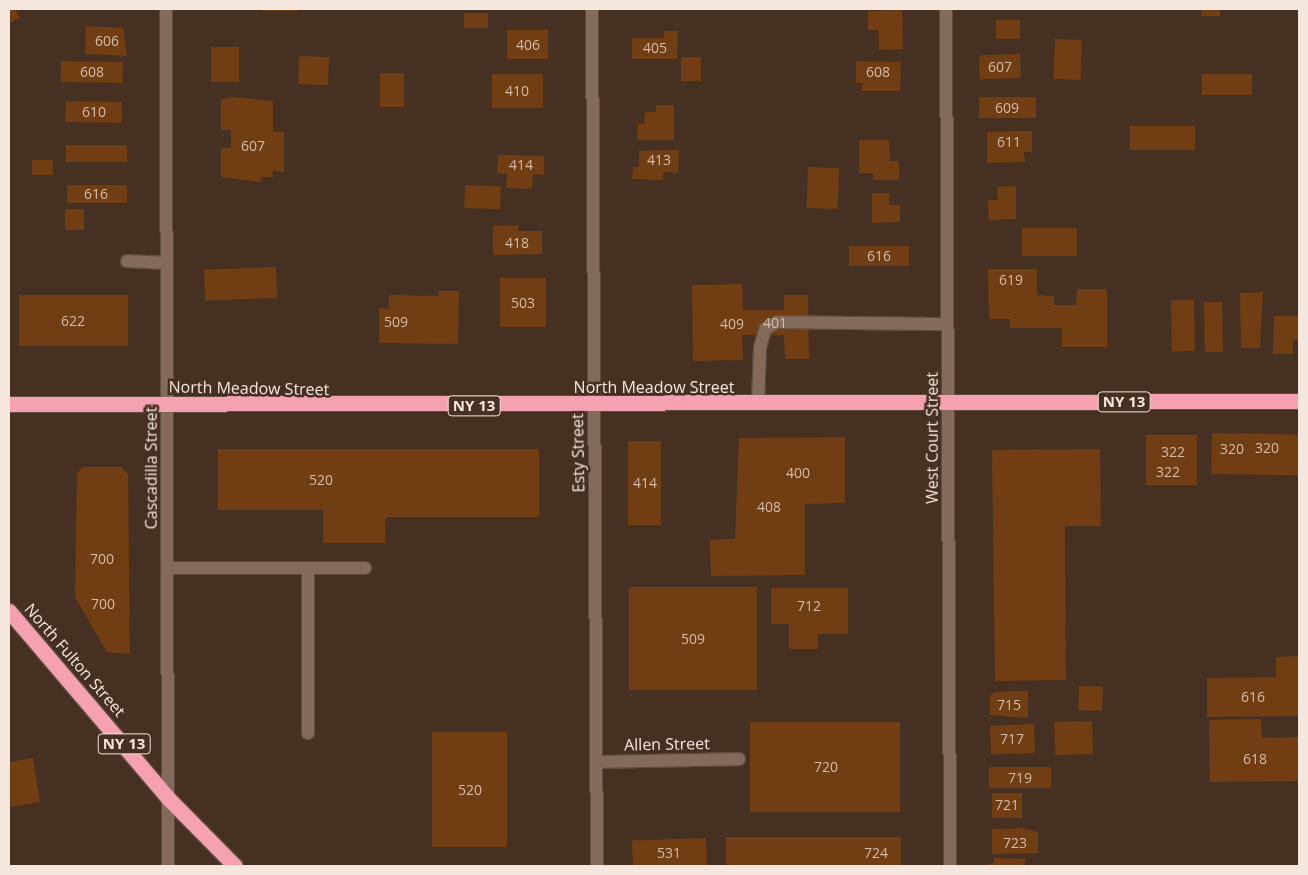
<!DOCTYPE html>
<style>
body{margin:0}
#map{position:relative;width:1308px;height:875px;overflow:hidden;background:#453021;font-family:"Open Sans",sans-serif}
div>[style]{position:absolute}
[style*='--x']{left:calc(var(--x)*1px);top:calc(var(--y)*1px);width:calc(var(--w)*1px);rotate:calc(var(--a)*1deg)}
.building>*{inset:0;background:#713d13;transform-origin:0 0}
.roads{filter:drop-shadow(1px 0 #604d40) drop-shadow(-1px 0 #604d40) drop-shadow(0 1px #604d40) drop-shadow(0 -1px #604d40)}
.minor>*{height:12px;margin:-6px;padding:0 6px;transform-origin:6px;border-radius:6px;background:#836a5a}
.highway>*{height:15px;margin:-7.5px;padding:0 7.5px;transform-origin:7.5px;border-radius:7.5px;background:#f6a1b2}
span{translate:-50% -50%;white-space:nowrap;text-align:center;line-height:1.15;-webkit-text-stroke:5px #453021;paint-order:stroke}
.number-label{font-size:14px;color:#d4bcab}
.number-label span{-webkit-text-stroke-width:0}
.shield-label span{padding:1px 4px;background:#453021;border:1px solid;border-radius:4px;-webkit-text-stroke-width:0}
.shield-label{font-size:15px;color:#f5e7de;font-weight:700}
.street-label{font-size:16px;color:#f5e7de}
.frame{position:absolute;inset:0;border:10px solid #f5e7de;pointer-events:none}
</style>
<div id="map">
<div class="building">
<div style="clip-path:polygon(15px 9px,20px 18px,9px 23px,9px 10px)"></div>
<div style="left:261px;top:9px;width:38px;height:2px"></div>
<div style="left:1201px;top:9px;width:19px;height:7px"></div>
<div style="clip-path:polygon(902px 10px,903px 49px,879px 50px,878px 30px,868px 30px,868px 11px)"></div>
<div style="left:464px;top:13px;width:24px;height:15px"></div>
<div style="left:1020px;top:20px;width:19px;height:24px;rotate:90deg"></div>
<div style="clip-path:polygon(86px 26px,123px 28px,127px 56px,85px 54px)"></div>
<div style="left:548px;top:30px;width:29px;height:41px;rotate:90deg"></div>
<div style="clip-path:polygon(664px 31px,678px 31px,677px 59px,632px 59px,632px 38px,664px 38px)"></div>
<div style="left:1055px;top:39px;width:27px;height:40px;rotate:2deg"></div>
<div style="left:211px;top:47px;width:28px;height:35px"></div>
<div style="left:1020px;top:54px;width:24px;height:41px;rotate:88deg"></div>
<div style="left:299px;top:56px;width:30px;height:28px;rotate:2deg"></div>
<div style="left:681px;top:57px;width:20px;height:24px"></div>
<div style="left:61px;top:61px;width:62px;height:21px;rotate:1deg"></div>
<div style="clip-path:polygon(856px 61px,901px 62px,900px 91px,862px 91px,862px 83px,856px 83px)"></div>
<div style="left:380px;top:73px;width:24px;height:34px"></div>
<div style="left:492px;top:74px;width:51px;height:34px"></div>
<div style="left:1202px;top:74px;width:50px;height:21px"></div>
<div style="clip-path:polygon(232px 97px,273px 101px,273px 132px,284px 132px,284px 172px,272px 171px,273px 177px,261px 177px,261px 182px,221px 177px,221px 148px,231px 148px,231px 130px,221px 130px,221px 100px)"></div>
<div style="left:1036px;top:97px;width:21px;height:57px;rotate:90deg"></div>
<div style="left:66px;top:101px;width:56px;height:21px;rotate:1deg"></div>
<div style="clip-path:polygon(656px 105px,674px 105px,674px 140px,637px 140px,638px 124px,644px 124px,645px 112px,656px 112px)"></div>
<div style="left:1130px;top:126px;width:65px;height:24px"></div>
<div style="clip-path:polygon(1032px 131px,1032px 152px,1024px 152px,1025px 162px,987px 163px,987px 132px)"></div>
<div style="clip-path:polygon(859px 140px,889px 140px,890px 161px,899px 161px,899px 180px,873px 180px,873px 173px,859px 173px)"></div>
<div style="left:66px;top:145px;width:61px;height:17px"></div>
<div style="clip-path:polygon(664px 150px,679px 150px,678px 173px,663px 172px,663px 180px,632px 179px,633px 167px,639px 167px,639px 151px)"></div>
<div style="clip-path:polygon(498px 155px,544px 156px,544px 175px,533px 174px,532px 189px,506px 188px,507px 174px,497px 173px)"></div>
<div style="left:32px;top:160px;width:21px;height:15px"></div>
<div style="left:808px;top:167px;width:31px;height:41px;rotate:2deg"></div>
<div style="left:67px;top:185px;width:60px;height:18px"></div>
<div style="left:465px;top:185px;width:36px;height:23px;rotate:2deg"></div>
<div style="clip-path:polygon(1016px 186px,1016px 219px,989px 220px,988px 200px,998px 200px,997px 187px)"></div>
<div style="clip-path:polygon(872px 193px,889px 193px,889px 205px,900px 205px,900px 222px,872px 223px)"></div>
<div style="left:65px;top:209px;width:19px;height:21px"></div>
<div style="clip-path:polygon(519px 225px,518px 231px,542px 231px,542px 254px,493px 255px,493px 226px)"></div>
<div style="left:1022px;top:228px;width:55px;height:28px"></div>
<div style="left:909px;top:246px;width:20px;height:60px;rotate:90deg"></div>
<div style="left:276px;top:267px;width:31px;height:72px;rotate:88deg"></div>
<div style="clip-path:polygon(988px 269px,1037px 269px,1037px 295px,1054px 296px,1054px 305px,1076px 305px,1077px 289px,1107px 289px,1107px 347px,1062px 347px,1062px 328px,1010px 328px,1010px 319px,989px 319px)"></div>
<div style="left:500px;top:278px;width:46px;height:49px"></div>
<div style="clip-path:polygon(742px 284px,743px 310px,784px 310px,784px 295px,808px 295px,809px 359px,785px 359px,784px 335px,742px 335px,743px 360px,693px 361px,692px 285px)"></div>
<div style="clip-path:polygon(439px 291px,459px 291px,458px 344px,379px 343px,379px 308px,389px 309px,389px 295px,439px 296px)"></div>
<div style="clip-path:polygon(1263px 292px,1260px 348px,1241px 348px,1240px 293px)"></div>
<div style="left:19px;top:295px;width:109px;height:51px"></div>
<div style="left:1194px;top:300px;width:51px;height:23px;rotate:89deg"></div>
<div style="left:1222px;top:302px;width:50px;height:18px;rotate:89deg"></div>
<div style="clip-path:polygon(1274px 316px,1299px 316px,1299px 340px,1293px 340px,1293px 354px,1273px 354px)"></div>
<div style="left:1212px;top:433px;width:87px;height:41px;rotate:1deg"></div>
<div style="left:1146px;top:435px;width:51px;height:50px"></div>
<div style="clip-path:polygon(845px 437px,845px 503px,805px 504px,805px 575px,711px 576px,710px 540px,735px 539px,739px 438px)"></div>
<div style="left:628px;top:441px;width:33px;height:84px"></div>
<div style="clip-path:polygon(218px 449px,539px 449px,539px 517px,386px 517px,385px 543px,323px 543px,323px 510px,218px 510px)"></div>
<div style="clip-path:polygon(1100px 449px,1101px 526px,1065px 526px,1066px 680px,995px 681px,992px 450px)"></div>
<div style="clip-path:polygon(83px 467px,121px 467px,128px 474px,130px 654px,107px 652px,75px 597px,77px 473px)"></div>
<div style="left:629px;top:587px;width:128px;height:103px"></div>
<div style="clip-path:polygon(771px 588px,848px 588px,848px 634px,818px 634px,818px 649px,789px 649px,789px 624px,771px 624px)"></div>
<div style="clip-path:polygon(1299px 656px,1299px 716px,1207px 717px,1207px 678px,1276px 677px,1276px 657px)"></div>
<div style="left:1079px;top:686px;width:24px;height:24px;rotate:2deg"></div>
<div style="clip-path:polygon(1028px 691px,1028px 718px,990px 715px,990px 695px,996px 692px)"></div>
<div style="clip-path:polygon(1261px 719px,1262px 738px,1299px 737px,1299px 781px,1210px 782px,1209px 720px)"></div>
<div style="left:1092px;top:721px;width:33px;height:38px;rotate:88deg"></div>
<div style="left:750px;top:722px;width:150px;height:90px"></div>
<div style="left:1034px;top:724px;width:29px;height:44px;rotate:88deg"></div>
<div style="left:507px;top:732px;width:115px;height:75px;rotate:90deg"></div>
<div style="clip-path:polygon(33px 758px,40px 802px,9px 807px,9px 762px)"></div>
<div style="left:1051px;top:767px;width:21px;height:62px;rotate:90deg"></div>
<div style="left:992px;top:793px;width:30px;height:25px"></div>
<div style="clip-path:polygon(1022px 828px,1038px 832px,1038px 853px,992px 854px,992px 829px)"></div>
<div style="left:726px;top:837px;width:175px;height:29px"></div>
<div style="left:706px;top:838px;width:28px;height:74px;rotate:88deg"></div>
<div style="clip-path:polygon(994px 858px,1025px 859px,1025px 866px,981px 866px,994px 863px)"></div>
</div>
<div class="roads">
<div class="minor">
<div style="--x:166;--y:9;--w:857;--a:89.87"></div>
<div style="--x:592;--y:9;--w:857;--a:89.67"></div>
<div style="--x:946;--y:9;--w:857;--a:89.73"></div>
<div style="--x:127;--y:261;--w:40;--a:2.9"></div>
<div style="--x:758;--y:404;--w:56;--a:-88"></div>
<div style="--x:760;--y:348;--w:20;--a:-75"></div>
<div style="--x:765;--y:329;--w:14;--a:-30"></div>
<div style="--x:777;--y:322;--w:170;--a:0.7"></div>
<div style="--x:168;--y:568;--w:197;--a:0"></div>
<div style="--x:308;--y:568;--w:165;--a:90"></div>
<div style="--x:596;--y:762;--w:143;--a:-1.2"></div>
</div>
<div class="highway">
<div style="--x:9;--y:404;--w:1290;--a:-0.13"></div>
<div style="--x:9;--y:611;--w:245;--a:49.6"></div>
<div style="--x:168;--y:798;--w:95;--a:45.4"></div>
</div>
</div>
<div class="number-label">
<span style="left:107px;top:41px">606</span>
<span style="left:528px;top:45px">406</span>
<span style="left:655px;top:48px">405</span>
<span style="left:1000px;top:67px">607</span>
<span style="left:92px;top:72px">608</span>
<span style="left:878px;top:72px">608</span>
<span style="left:517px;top:91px">410</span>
<span style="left:1007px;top:108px">609</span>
<span style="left:94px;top:112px">610</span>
<span style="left:1009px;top:142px">611</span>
<span style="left:253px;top:146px">607</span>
<span style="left:659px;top:160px">413</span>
<span style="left:521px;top:165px">414</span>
<span style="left:96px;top:194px">616</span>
<span style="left:517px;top:243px">418</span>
<span style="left:879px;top:256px">616</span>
<span style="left:1011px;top:280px">619</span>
<span style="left:523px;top:303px">503</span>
<span style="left:73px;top:321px">622</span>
<span style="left:396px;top:322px">509</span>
<span style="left:775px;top:323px">401</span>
<span style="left:732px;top:324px">409</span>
<span style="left:1267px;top:448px">320</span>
<span style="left:1232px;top:449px">320</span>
<span style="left:1173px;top:452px">322</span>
<span style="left:1168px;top:472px">322</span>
<span style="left:798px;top:473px">400</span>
<span style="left:321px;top:480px">520</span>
<span style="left:645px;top:483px">414</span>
<span style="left:769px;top:507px">408</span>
<span style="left:102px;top:559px">700</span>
<span style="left:103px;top:604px">700</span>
<span style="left:809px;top:606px">712</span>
<span style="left:693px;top:639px">509</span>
<span style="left:1253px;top:697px">616</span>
<span style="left:1009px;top:705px">715</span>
<span style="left:1012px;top:739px">717</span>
<span style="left:1255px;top:759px">618</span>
<span style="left:826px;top:767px">720</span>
<span style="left:1020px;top:778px">719</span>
<span style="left:470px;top:790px">520</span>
<span style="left:1007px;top:805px">721</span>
<span style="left:1015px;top:843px">723</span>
<span style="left:669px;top:853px">531</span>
<span style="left:876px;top:853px">724</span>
</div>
<div class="shield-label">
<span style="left:1124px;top:402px">NY 13</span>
<span style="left:474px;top:406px">NY 13</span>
<span style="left:124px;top:744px">NY 13</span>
</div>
<div class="street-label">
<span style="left:654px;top:387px">North Meadow Street</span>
<span style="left:249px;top:388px;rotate:1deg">North Meadow Street</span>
<span style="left:932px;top:438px;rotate:-90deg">West Court Street</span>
<span style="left:578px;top:453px;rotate:-91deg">Esty Street</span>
<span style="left:151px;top:468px;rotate:-90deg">Cascadilla Street</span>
<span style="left:75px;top:660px;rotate:49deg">North Fulton Street</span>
<span style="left:667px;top:744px;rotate:-1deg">Allen Street</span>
</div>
<div class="frame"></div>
</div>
